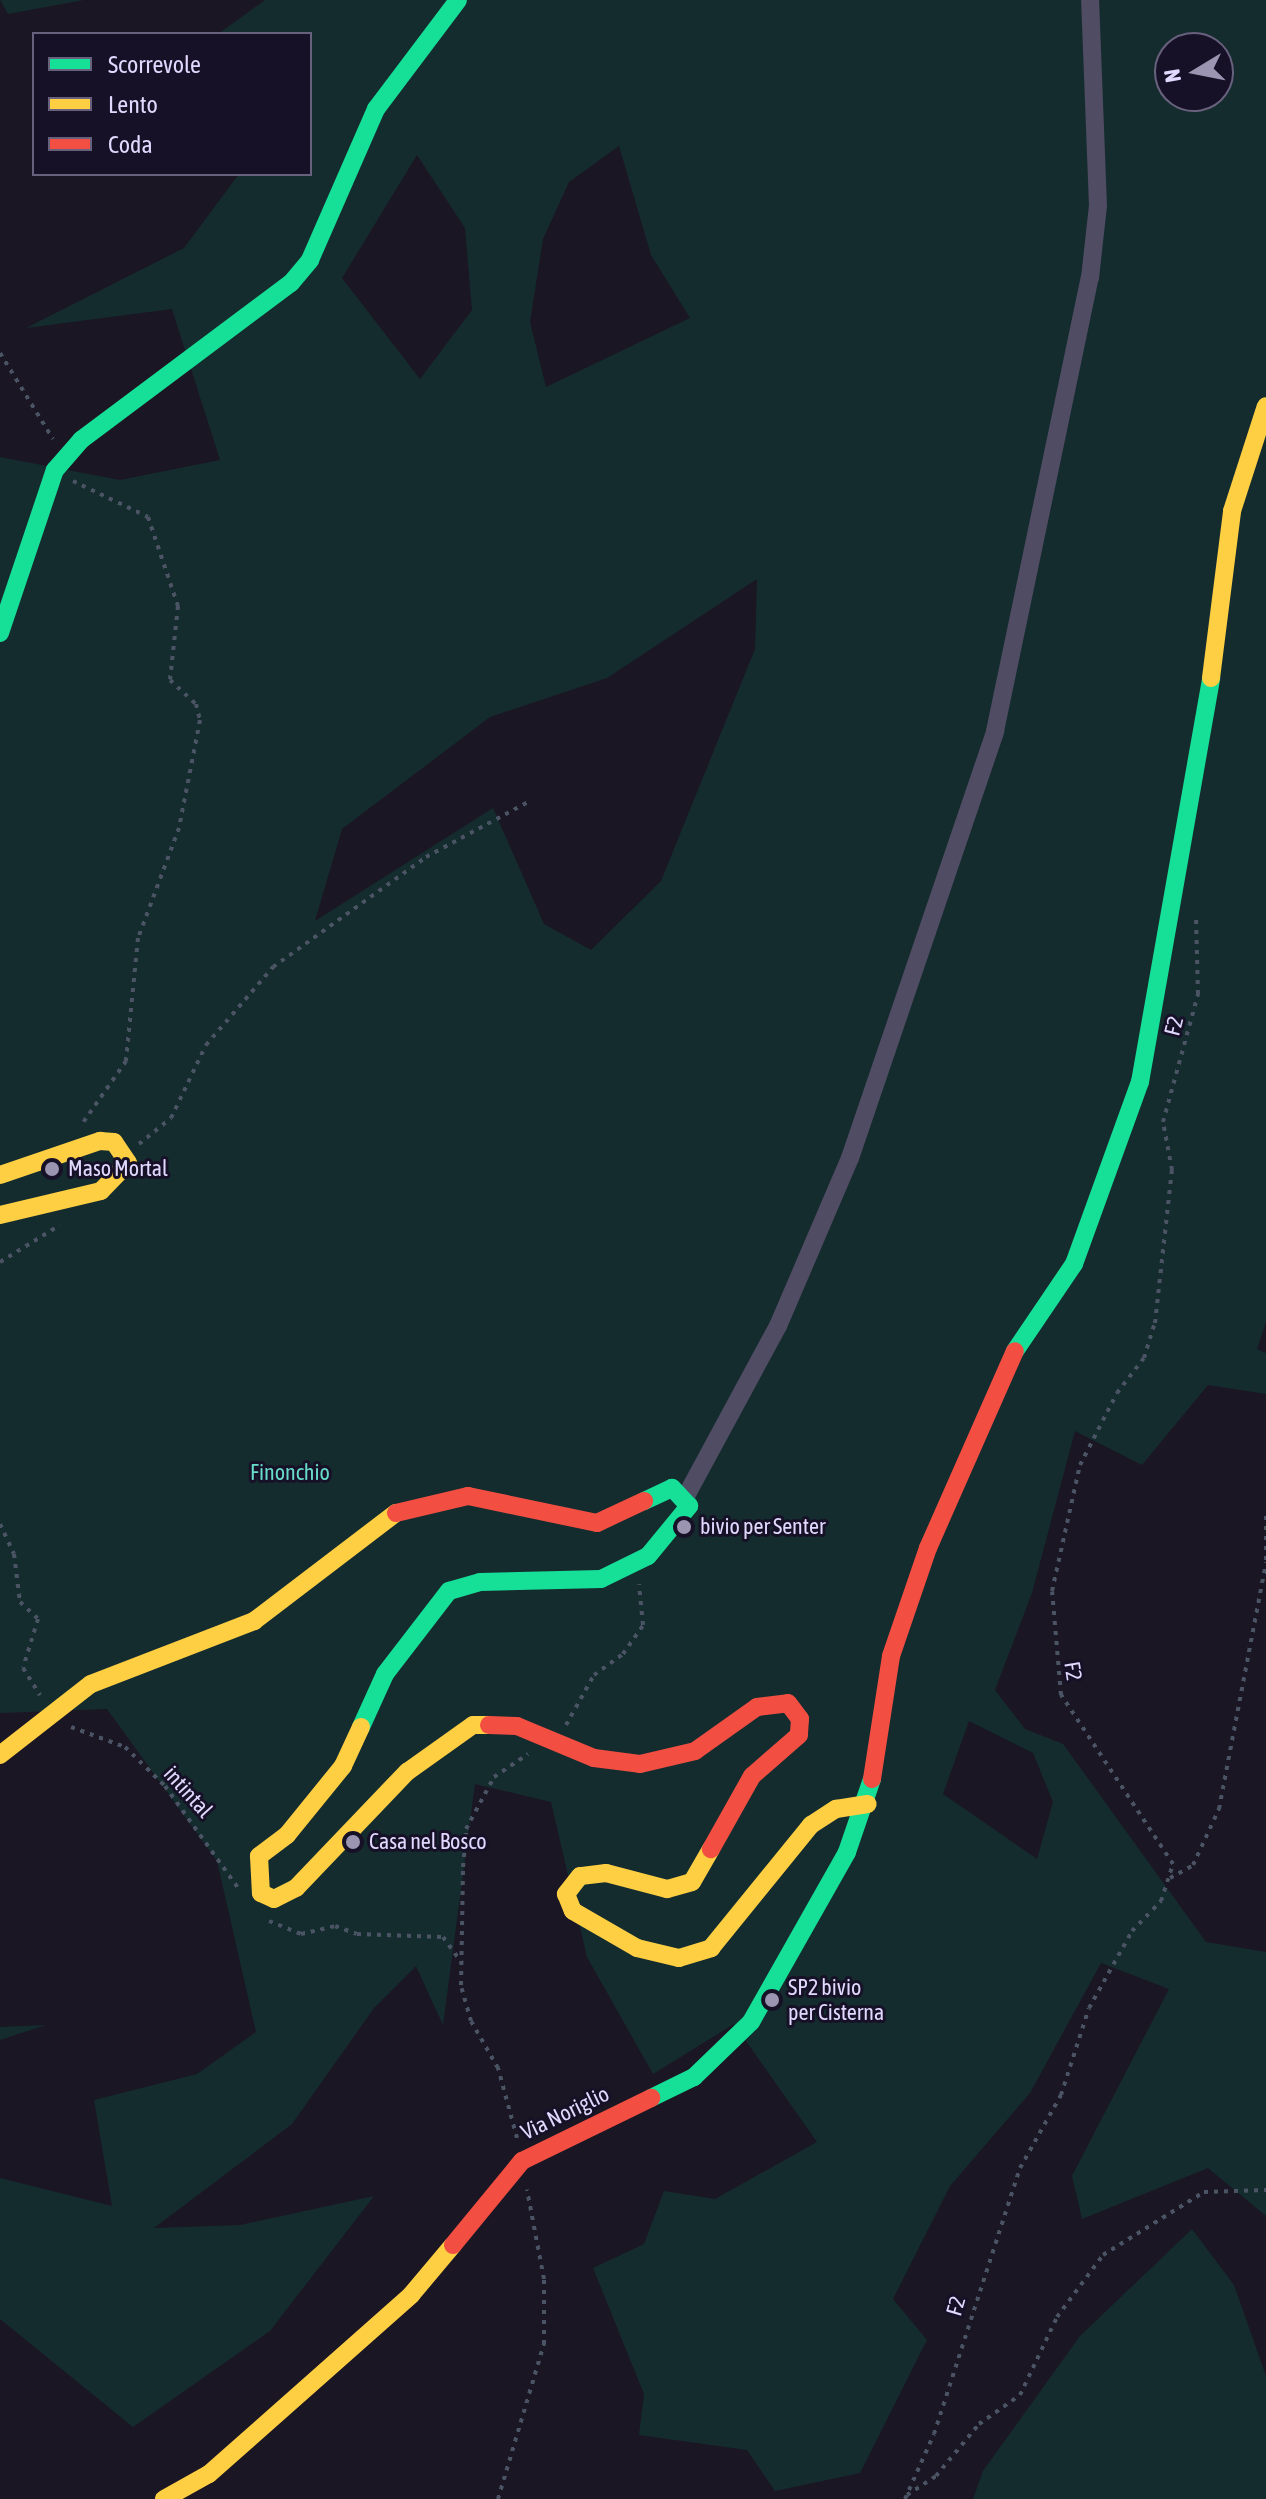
<!DOCTYPE html>
<style>
body{margin:0}
#map{position:relative;width:1266px;height:2499px;overflow:hidden;background:#1a1623;font-family:"Asap Condensed",sans-serif}
div>[style]{position:absolute}
[style*='--x']{left:calc(var(--x)*1px);top:calc(var(--y)*1px);width:calc(var(--w)*1px);rotate:calc(var(--a)*1deg)}
.green>*{inset:0;background:#152c2f}
.path>*{height:4px;margin-top:-2px;transform-origin:0;background:repeating-linear-gradient(90deg,#4a5464 0 4px,transparent 0 10px)}
.street>*{height:18px;margin:-9px;padding:0 9px;transform-origin:9px;border-radius:9px;background:#504c63}
.fast>*{height:18px;margin:-9px;padding:0 9px;transform-origin:9px;border-radius:9px;background:#16e098}
.slow>*{height:18px;margin:-9px;padding:0 9px;transform-origin:9px;border-radius:9px;background:#ffcf43}
.jam>*{height:18px;margin:-9px;padding:0 9px;transform-origin:9px;border-radius:9px;background:#f24e42}
.dots>*{width:22px;height:22px;translate:-50% -50%;box-sizing:border-box;border:4px solid #171128;border-radius:50%}
span{translate:-50% -50%;white-space:nowrap;text-align:center;line-height:1.15;-webkit-text-stroke:6px #171128;paint-order:stroke}
.street-label{font-size:22px;color:#e1d9fe}
.poi-label{font-size:22px;color:#e1d9fe}
.left{translate:0 -50%;text-align:left}
.park-label{font-size:22px;color:#67dccb}
.legend{position:absolute;left:32px;top:32px;width:280px;height:144px;box-sizing:border-box;background:#171128;border:2px solid #68617e;margin:0;padding:10px 14px;list-style:none;font-size:24px;color:#e1d9fe}
.legend li{display:flex;align-items:center;gap:16px;height:40px}
.legend b{width:40px;border:2px solid #68617e}
.north{position:absolute;left:1154px;top:32px;width:80px;height:80px;box-sizing:border-box;background:#171128;border:2px solid #68617e;border-radius:50%;rotate:260deg;font-size:22px;font-weight:700;line-height:32px;text-align:center;color:#e1d9fe}
.north::after{content:'';display:block;margin:auto;width:28px;height:36px;background:#9b95b1;clip-path:polygon(50% 0,100% 100%,50% 72%,0 100%)}
</style>
<div id="map">
<div class="green">
<div style="clip-path:polygon(0 0,84px 0,8px 14px)"></div>
<div style="clip-path:polygon(evenodd,265px 0,1266px 0,1266px 1322px,1257px 1349px,1266px 1353px,1266px 1394px,1208px 1385px,1142px 1465px,1075px 1431px,1032px 1593px,995px 1690px,1025px 1729px,1063px 1744px,1206px 1942px,1266px 1952px,1266px 2216px,1208px 2168px,1082px 2219px,1072px 2176px,1169px 1989px,1101px 1963px,1030px 2093px,950px 2186px,893px 2299px,927px 2340px,860px 2473px,775px 2491px,747px 2450px,639px 2435px,644px 2394px,593px 2268px,644px 2244px,664px 2191px,715px 2199px,817px 2142px,734px 2024px,653px 2074px,587px 1957px,551px 1802px,475px 1784px,443px 2025px,416px 1966px,374px 2008px,292px 2124px,154px 2228px,240px 2225px,374px 2196px,270px 2331px,133px 2427px,0 2319px,0 2178px,112px 2206px,94px 2100px,197px 2074px,256px 2032px,217px 1861px,107px 1709px,0 1713px,0 457px,120px 480px,220px 460px,172px 309px,26px 328px,184px 248px,239px 174px,310px 174px,310px 34px,218px 34px,265px 0,1170px 48px,1218px 48px,1218px 96px,1170px 96px,1170px 48px,265px 0,619px 146px,651px 255px,690px 318px,546px 387px,530px 322px,543px 239px,569px 182px,619px 146px,265px 0,417px 155px,465px 228px,472px 310px,420px 379px,342px 278px,417px 155px,265px 0,757px 579px,755px 649px,661px 881px,591px 950px,544px 924px,493px 808px,315px 921px,342px 829px,490px 717px,607px 678px,757px 579px,265px 0,969px 1721px,1033px 1753px,1053px 1802px,1037px 1859px,943px 1794px,969px 1721px)"></div>
<div style="clip-path:polygon(46px 2025px,0 2040px,0 2027px)"></div>
<div style="clip-path:polygon(1192px 2229px,1234px 2285px,1266px 2376px,1266px 2499px,973px 2499px,983px 2471px,1080px 2336px)"></div>
</div>
<div class="path">
<div style="--x:0;--y:353;--w:101;--a:58.4"></div>
<div style="--x:73;--y:481;--w:83;--a:25.6"></div>
<div style="--x:148;--y:517;--w:94;--a:71.4"></div>
<div style="--x:178;--y:606;--w:74;--a:96.2"></div>
<div style="--x:170;--y:680;--w:35;--a:43"></div>
<div style="--x:196;--y:704;--w:16;--a:76"></div>
<div style="--x:200;--y:720;--w:110;--a:101"></div>
<div style="--x:179;--y:828;--w:117;--a:110.4"></div>
<div style="--x:138;--y:938;--w:124;--a:95.6"></div>
<div style="--x:126;--y:1061;--w:77;--a:124.9"></div>
<div style="--x:139;--y:1144;--w:41;--a:-39.1"></div>
<div style="--x:171;--y:1118;--w:81;--a:-64.4"></div>
<div style="--x:206;--y:1045;--w:103;--a:-49.3"></div>
<div style="--x:273;--y:967;--w:188;--a:-35.7"></div>
<div style="--x:426;--y:857;--w:116;--a:-28.3"></div>
<div style="--x:0;--y:1262;--w:70;--a:-31.7"></div>
<div style="--x:1266;--y:1516;--w:44;--a:90"></div>
<div style="--x:0;--y:1524;--w:33;--a:65"></div>
<div style="--x:14;--y:1554;--w:48;--a:82.9"></div>
<div style="--x:20;--y:1602;--w:25;--a:43"></div>
<div style="--x:38;--y:1619;--w:51;--a:107"></div>
<div style="--x:23;--y:1668;--w:32;--a:58"></div>
<div style="--x:566;--y:1725;--w:57;--a:-60.8"></div>
<div style="--x:594;--y:1675;--w:36;--a:-36"></div>
<div style="--x:623;--y:1654;--w:35;--a:-55"></div>
<div style="--x:643;--y:1625;--w:41;--a:-95.6"></div>
<div style="--x:71;--y:1727;--w:58;--a:20.3"></div>
<div style="--x:125;--y:1747;--w:56;--a:44.3"></div>
<div style="--x:165;--y:1786;--w:130;--a:54.4"></div>
<div style="--x:1170;--y:1878;--w:26;--a:-29"></div>
<div style="--x:1193;--y:1865;--w:62;--a:-65.1"></div>
<div style="--x:1219;--y:1809;--w:251;--a:-79.2"></div>
<div style="--x:269;--y:1921;--w:35;--a:22"></div>
<div style="--x:301;--y:1934;--w:35;--a:-13"></div>
<div style="--x:335;--y:1926;--w:23;--a:20"></div>
<div style="--x:357;--y:1934;--w:86;--a:2"></div>
<div style="--x:443;--y:1937;--w:32;--a:54"></div>
<div style="--x:517;--y:2138;--w:73;--a:-105.2"></div>
<div style="--x:498;--y:2068;--w:54;--a:-119.9"></div>
<div style="--x:471;--y:2021;--w:37;--a:-106"></div>
<div style="--x:461;--y:1985;--w:118;--a:-89"></div>
<div style="--x:463;--y:1867;--w:38;--a:-85"></div>
<div style="--x:466;--y:1829;--w:59;--a:-61.7"></div>
<div style="--x:494;--y:1777;--w:41;--a:-34.1"></div>
<div style="--x:907;--y:2495;--w:35;--a:-33"></div>
<div style="--x:936;--y:2476;--w:67;--a:-50.4"></div>
<div style="--x:979;--y:2424;--w:50;--a:-35.3"></div>
<div style="--x:1020;--y:2395;--w:86;--a:-64.6"></div>
<div style="--x:1057;--y:2317;--w:77;--a:-53.4"></div>
<div style="--x:1103;--y:2255;--w:119;--a:-32"></div>
<div style="--x:1204;--y:2192;--w:62;--a:-1.8"></div>
<div style="--x:498;--y:2499;--w:162;--a:-73.5"></div>
<div style="--x:544;--y:2344;--w:65;--a:-90"></div>
<div style="--x:544;--y:2279;--w:91;--a:-100.8"></div>
<div style="--x:905;--y:2499;--w:71;--a:-66"></div>
<div style="--x:934;--y:2434;--w:280;--a:-72.1"></div>
<div style="--x:1020;--y:2168;--w:84;--a:-60.7"></div>
<div style="--x:1061;--y:2095;--w:91;--a:-72.2"></div>
<div style="--x:1089;--y:2008;--w:88;--a:-60.8"></div>
<div style="--x:1132;--y:1931;--w:42;--a:-46"></div>
<div style="--x:1161;--y:1901;--w:39;--a:-72"></div>
<div style="--x:1173;--y:1864;--w:203;--a:-123.5"></div>
<div style="--x:1061;--y:1695;--w:104;--a:-94.9"></div>
<div style="--x:1052;--y:1591;--w:129;--a:-77.5"></div>
<div style="--x:1080;--y:1465;--w:81;--a:-62.8"></div>
<div style="--x:1117;--y:1393;--w:44;--a:-52.4"></div>
<div style="--x:1144;--y:1358;--w:37;--a:-73"></div>
<div style="--x:1155;--y:1323;--w:154;--a:-83.7"></div>
<div style="--x:1172;--y:1170;--w:49;--a:-100.6"></div>
<div style="--x:1163;--y:1122;--w:133;--a:-74.7"></div>
<div style="--x:1198;--y:994;--w:77;--a:-91.5"></div>
</div>
<div class="street">
<div style="--x:686;--y:1496;--w:193;--a:-61.6"></div>
<div style="--x:778;--y:1326;--w:183;--a:-66.8"></div>
<div style="--x:850;--y:1158;--w:451;--a:-71.2"></div>
<div style="--x:995;--y:731;--w:463;--a:-78.2"></div>
<div style="--x:1090;--y:278;--w:72;--a:-83.7"></div>
<div style="--x:1098;--y:206;--w:206;--a:-92.2"></div>
</div>
<div class="fast">
<div style="--x:0;--y:633;--w:172;--a:-71.4"></div>
<div style="--x:55;--y:470;--w:40;--a:-49"></div>
<div style="--x:81;--y:440;--w:262;--a:-36.8"></div>
<div style="--x:291;--y:283;--w:30;--a:-50"></div>
<div style="--x:310;--y:260;--w:165;--a:-66.4"></div>
<div style="--x:376;--y:109;--w:136;--a:-53"></div>
<div style="--x:1015;--y:1351;--w:105;--a:-55.9"></div>
<div style="--x:1074;--y:1264;--w:194;--a:-70.1"></div>
<div style="--x:1140;--y:1082;--w:410;--a:-80"></div>
<div style="--x:361;--y:1727;--w:58;--a:-65.6"></div>
<div style="--x:385;--y:1674;--w:105;--a:-52.4"></div>
<div style="--x:449;--y:1591;--w:32;--a:-16"></div>
<div style="--x:480;--y:1582;--w:121;--a:-1.4"></div>
<div style="--x:601;--y:1579;--w:52;--a:-26.1"></div>
<div style="--x:648;--y:1556;--w:65;--a:-50.6"></div>
<div style="--x:689;--y:1506;--w:25;--a:-133"></div>
<div style="--x:672;--y:1488;--w:31;--a:155"></div>
<div style="--x:651;--y:2098;--w:48;--a:-26"></div>
<div style="--x:694;--y:2077;--w:79;--a:-44"></div>
<div style="--x:751;--y:2022;--w:195;--a:-60.5"></div>
<div style="--x:847;--y:1852;--w:77;--a:-71.1"></div>
</div>
<div class="slow">
<div style="--x:1211;--y:678;--w:168;--a:-82.8"></div>
<div style="--x:1232;--y:511;--w:110;--a:-72.1"></div>
<div style="--x:0;--y:1175;--w:106;--a:-18.8"></div>
<div style="--x:100;--y:1141;--w:14;--a:4"></div>
<div style="--x:114;--y:1142;--w:25;--a:56"></div>
<div style="--x:128;--y:1163;--w:39;--a:134"></div>
<div style="--x:101;--y:1191;--w:104;--a:166.6"></div>
<div style="--x:361;--y:1727;--w:43;--a:114.8"></div>
<div style="--x:343;--y:1766;--w:89;--a:129.1"></div>
<div style="--x:287;--y:1835;--w:35;--a:143"></div>
<div style="--x:259;--y:1856;--w:37;--a:87"></div>
<div style="--x:261;--y:1893;--w:14;--a:25"></div>
<div style="--x:274;--y:1899;--w:25;--a:-27"></div>
<div style="--x:296;--y:1888;--w:161;--a:-46.3"></div>
<div style="--x:407;--y:1772;--w:81;--a:-35.5"></div>
<div style="--x:473;--y:1725;--w:16;--a:0"></div>
<div style="--x:0;--y:1755;--w:115;--a:-38"></div>
<div style="--x:91;--y:1684;--w:175;--a:-21.1"></div>
<div style="--x:254;--y:1621;--w:178;--a:-37.3"></div>
<div style="--x:711;--y:1849;--w:38;--a:120"></div>
<div style="--x:692;--y:1882;--w:26;--a:164"></div>
<div style="--x:667;--y:1889;--w:63;--a:-165.3"></div>
<div style="--x:606;--y:1873;--w:26;--a:173"></div>
<div style="--x:580;--y:1876;--w:23;--a:128"></div>
<div style="--x:566;--y:1894;--w:18;--a:68"></div>
<div style="--x:573;--y:1911;--w:74;--a:30"></div>
<div style="--x:637;--y:1948;--w:43;--a:13.4"></div>
<div style="--x:679;--y:1958;--w:34;--a:-17"></div>
<div style="--x:711;--y:1948;--w:159;--a:-50.9"></div>
<div style="--x:811;--y:1825;--w:30;--a:-33"></div>
<div style="--x:836;--y:1809;--w:32;--a:-9"></div>
<div style="--x:164;--y:2499;--w:51;--a:-29.1"></div>
<div style="--x:209;--y:2474;--w:270;--a:-41.5"></div>
<div style="--x:411;--y:2295;--w:65;--a:-50"></div>
</div>
<div class="jam">
<div style="--x:396;--y:1513;--w:74;--a:-13.3"></div>
<div style="--x:468;--y:1496;--w:132;--a:11.8"></div>
<div style="--x:597;--y:1523;--w:52;--a:-25.1"></div>
<div style="--x:489;--y:1725;--w:28;--a:2"></div>
<div style="--x:517;--y:1726;--w:83;--a:22.6"></div>
<div style="--x:594;--y:1758;--w:46;--a:7.4"></div>
<div style="--x:640;--y:1764;--w:57;--a:-13.3"></div>
<div style="--x:695;--y:1751;--w:76;--a:-35.4"></div>
<div style="--x:757;--y:1707;--w:31;--a:-7"></div>
<div style="--x:788;--y:1703;--w:20;--a:53"></div>
<div style="--x:800;--y:1719;--w:16;--a:94"></div>
<div style="--x:799;--y:1735;--w:62;--a:138.9"></div>
<div style="--x:752;--y:1776;--w:84;--a:119.3"></div>
<div style="--x:872;--y:1779;--w:124;--a:-81.2"></div>
<div style="--x:891;--y:1656;--w:114;--a:-71.1"></div>
<div style="--x:928;--y:1548;--w:215;--a:-66.2"></div>
<div style="--x:453;--y:2245;--w:109;--a:-50.6"></div>
<div style="--x:522;--y:2161;--w:144;--a:-26"></div>
</div>
<div class="dots">
<div style="left:52px;top:1169px;background:#9b95b1"></div>
<div style="left:684px;top:1527px;background:#9b95b1"></div>
<div style="left:353px;top:1842px;background:#9b95b1"></div>
<div style="left:772px;top:2000px;background:#9b95b1"></div>
</div>
<div class="street-label">
<span style="left:1174px;top:1026px;rotate:-76deg">F2</span>
<span style="left:1073px;top:1671px;rotate:81deg">F2</span>
<span style="left:188px;top:1792px;rotate:48deg">intintal</span>
<span style="left:565px;top:2113px;rotate:-26deg">Via Noriglio</span>
<span style="left:956px;top:2306px;rotate:-74deg">F2</span>
</div>
<div class="poi-label">
<span class="left" style="left:68px;top:1169px">Maso Mortal</span>
<span class="left" style="left:700px;top:1527px">bivio per Senter</span>
<span class="left" style="left:369px;top:1842px">Casa nel Bosco</span>
<span class="left" style="left:788px;top:2000px">SP2 bivio<br>per Cisterna</span>
</div>
<div class="park-label">
<span style="left:290px;top:1473px">Finonchio</span>
</div>
<ul class="legend">
<li><b style="height:10px;background:#16e098"></b>Scorrevole</li>
<li><b style="height:10px;background:#ffcf43"></b>Lento</li>
<li><b style="height:10px;background:#f24e42"></b>Coda</li>
</ul>
<div class="north">N</div>
</div>
